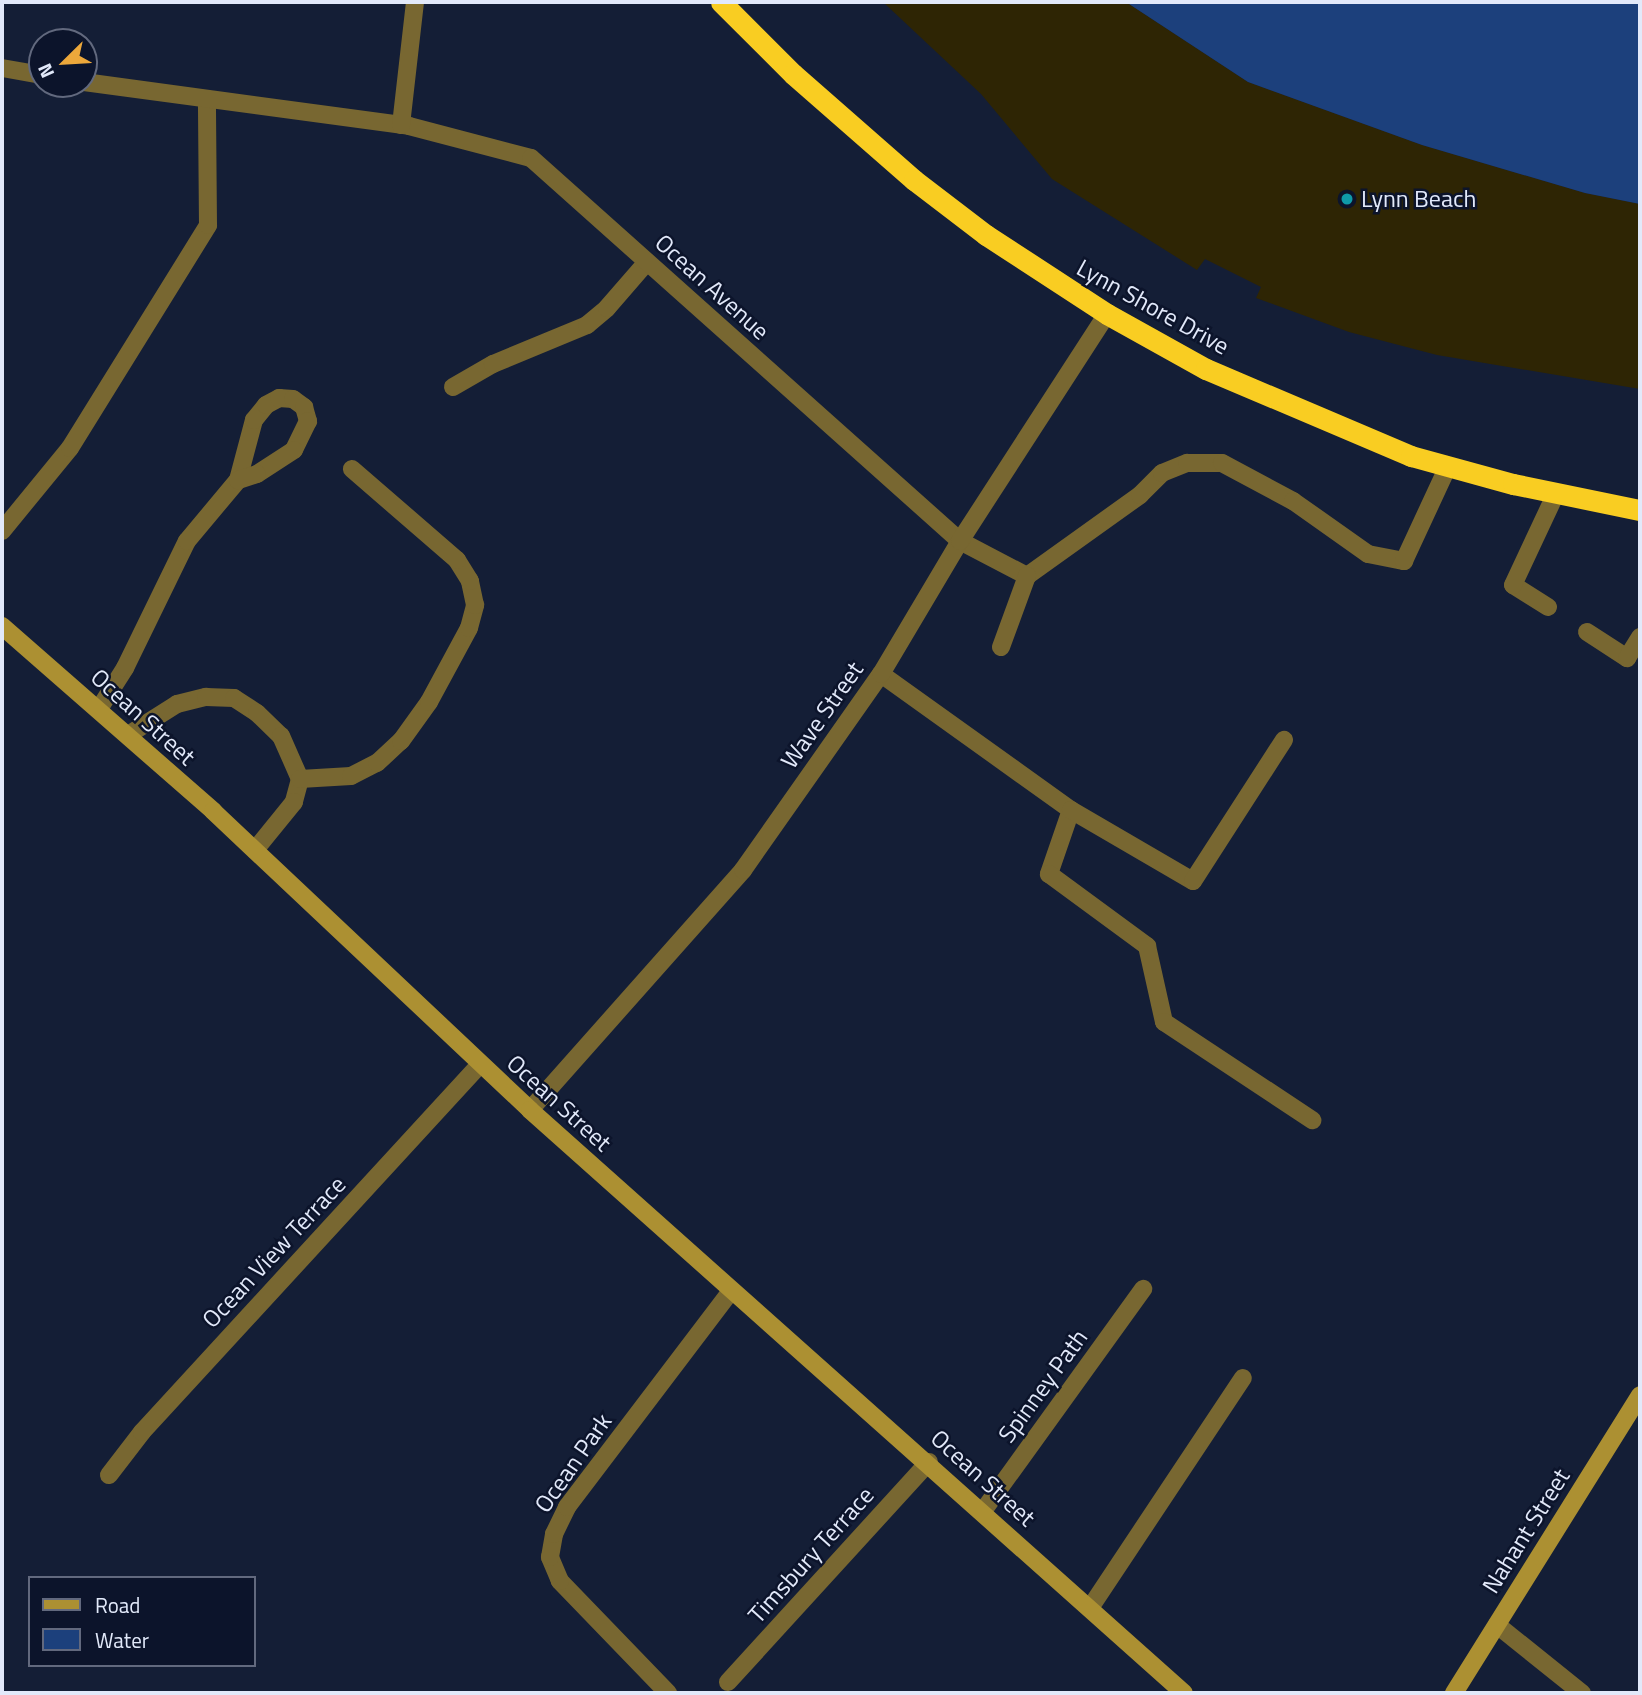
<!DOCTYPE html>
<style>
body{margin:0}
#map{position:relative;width:1642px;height:1695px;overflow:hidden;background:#141e36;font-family:"Titillium Web",sans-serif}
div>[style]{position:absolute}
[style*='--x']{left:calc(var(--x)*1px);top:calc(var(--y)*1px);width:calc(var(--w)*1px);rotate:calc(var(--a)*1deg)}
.sand>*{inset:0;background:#2e2504}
.water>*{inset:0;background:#1c407c}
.lane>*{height:18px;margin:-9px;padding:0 9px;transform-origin:9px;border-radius:9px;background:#786731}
.street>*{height:18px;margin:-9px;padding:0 9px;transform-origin:9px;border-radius:9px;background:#786731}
.secondary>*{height:18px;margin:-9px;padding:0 9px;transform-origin:9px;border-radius:9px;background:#ac9032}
.highway>*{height:21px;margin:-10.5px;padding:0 10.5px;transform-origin:10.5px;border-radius:10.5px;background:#f9cd22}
.dots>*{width:19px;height:19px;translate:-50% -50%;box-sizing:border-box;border:4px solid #0c142b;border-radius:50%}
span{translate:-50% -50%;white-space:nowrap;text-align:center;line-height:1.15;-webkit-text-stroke:5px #0c142b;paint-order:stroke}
.poi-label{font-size:24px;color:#e2e9fa}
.left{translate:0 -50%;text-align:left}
.street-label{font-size:24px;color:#e2e9fa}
.frame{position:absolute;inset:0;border:4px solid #e2e9fa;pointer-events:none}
.legend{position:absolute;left:28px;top:1576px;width:228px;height:91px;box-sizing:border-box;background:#0c142b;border:2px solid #62697e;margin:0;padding:9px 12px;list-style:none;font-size:21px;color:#e2e9fa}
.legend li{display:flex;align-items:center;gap:14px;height:35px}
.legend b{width:35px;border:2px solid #62697e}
.north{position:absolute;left:28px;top:28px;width:70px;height:70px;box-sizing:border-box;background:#0c142b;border:2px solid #62697e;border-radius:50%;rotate:246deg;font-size:19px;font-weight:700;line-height:28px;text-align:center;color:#e2e9fa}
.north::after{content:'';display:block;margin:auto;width:24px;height:32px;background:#eda83b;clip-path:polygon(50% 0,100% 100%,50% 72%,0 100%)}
</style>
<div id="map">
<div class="sand">
<div style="clip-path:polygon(883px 2px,1126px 2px,1248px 82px,1422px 145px,1585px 193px,1640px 204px,1640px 389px,1437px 355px,1349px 332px,1256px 298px,1261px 287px,1205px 259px,1197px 270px,1052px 179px,981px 94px)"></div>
</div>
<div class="water">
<div style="clip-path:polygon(1126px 2px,1640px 2px,1640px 204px,1585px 193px,1422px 145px,1248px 82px)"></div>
</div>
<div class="lane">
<div style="--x:453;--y:387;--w:46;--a:-29.9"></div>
<div style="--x:493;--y:364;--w:102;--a:-22.5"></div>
<div style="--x:587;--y:325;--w:26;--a:-40"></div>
<div style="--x:607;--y:308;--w:61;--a:-49"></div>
<div style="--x:2;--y:531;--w:107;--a:-50.7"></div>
<div style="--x:70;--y:448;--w:262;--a:-58.2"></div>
<div style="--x:208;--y:225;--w:126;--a:-90.5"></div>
<div style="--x:960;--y:541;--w:76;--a:27.6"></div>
<div style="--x:1027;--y:576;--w:139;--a:-35.6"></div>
<div style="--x:1140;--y:495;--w:31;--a:-45"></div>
<div style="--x:1162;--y:473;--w:27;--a:-22"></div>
<div style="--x:1187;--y:463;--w:35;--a:0"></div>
<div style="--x:1222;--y:463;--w:81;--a:28.2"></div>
<div style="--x:1293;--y:501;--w:92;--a:35.2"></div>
<div style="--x:1368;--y:554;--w:37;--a:11"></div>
<div style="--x:1404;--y:561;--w:105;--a:-65.1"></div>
<div style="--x:1548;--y:607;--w:41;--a:-147.8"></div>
<div style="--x:1513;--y:585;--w:102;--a:-64.9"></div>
<div style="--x:1587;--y:632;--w:48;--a:33"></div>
<div style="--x:1627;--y:658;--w:25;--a:-58"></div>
<div style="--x:1001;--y:647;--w:76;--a:-69.9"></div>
<div style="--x:881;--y:674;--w:234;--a:35.6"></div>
<div style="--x:1071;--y:810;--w:68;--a:109"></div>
<div style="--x:1049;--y:874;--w:122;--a:36.3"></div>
<div style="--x:1147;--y:946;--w:78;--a:77.4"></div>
<div style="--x:1164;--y:1022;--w:178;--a:33.5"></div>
<div style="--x:99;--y:709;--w:49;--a:-57.6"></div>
<div style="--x:125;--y:668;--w:141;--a:-64"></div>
<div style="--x:187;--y:541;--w:80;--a:-50.1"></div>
<div style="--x:238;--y:480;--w:62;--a:-75.1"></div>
<div style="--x:254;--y:420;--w:19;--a:-51"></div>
<div style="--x:266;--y:405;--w:15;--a:-28"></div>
<div style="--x:279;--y:398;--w:14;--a:4"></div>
<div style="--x:293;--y:399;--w:14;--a:36"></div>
<div style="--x:304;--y:407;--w:15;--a:74"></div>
<div style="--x:308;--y:421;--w:32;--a:116"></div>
<div style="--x:294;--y:450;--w:44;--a:147"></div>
<div style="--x:257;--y:474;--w:20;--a:162"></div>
<div style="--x:128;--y:735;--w:58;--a:-32.3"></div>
<div style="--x:177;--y:704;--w:30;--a:-14"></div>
<div style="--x:206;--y:697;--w:28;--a:2"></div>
<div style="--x:234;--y:698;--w:27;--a:33"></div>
<div style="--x:257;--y:713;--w:33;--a:44"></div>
<div style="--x:281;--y:736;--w:47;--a:66.2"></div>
<div style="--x:300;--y:779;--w:24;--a:105"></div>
<div style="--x:294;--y:802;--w:62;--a:129.1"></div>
<div style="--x:300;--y:779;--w:51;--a:-3.4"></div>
<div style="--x:351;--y:776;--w:29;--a:-27"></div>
<div style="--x:377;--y:763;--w:33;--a:-43"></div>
<div style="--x:401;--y:741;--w:48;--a:-54.3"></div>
<div style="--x:429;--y:702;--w:84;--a:-61.6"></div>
<div style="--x:469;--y:628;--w:24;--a:-75"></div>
<div style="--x:475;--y:605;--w:25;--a:-102"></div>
<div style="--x:470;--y:581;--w:25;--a:-122"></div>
<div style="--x:457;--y:560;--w:139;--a:-139.1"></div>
<div style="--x:1071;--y:810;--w:141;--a:30.2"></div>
<div style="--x:1193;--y:881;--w:168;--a:-57.2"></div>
<div style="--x:1497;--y:1625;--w:109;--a:38.7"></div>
</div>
<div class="street">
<div style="--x:2;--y:68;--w:41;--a:9.9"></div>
<div style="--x:84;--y:82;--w:328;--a:7.7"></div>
<div style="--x:409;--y:126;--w:126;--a:14.7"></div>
<div style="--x:531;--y:158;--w:575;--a:41.76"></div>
<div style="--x:401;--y:125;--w:124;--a:-83.5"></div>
<div style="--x:530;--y:1110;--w:321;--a:-48.4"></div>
<div style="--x:743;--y:870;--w:240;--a:-54.9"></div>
<div style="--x:881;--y:674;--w:155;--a:-59.3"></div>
<div style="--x:960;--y:541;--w:270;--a:-57.1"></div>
<div style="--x:109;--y:1475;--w:54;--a:-52.5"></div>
<div style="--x:142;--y:1432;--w:500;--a:-47.4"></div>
<div style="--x:983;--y:1511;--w:274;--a:-54.2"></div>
<div style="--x:1090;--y:1608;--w:276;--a:-56.4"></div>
<div style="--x:728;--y:1682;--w:298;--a:-47.6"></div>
<div style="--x:668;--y:1693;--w:156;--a:-134"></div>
<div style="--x:560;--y:1581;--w:26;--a:-113"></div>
<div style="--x:550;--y:1557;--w:23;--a:-80"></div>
<div style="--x:554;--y:1534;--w:30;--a:-64"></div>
<div style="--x:567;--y:1507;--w:271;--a:-52.8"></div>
</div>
<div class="secondary">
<div style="--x:2;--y:626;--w:281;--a:41.2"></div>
<div style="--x:213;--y:811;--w:436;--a:43.3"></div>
<div style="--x:530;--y:1110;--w:876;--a:41.72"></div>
<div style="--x:1454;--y:1693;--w:351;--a:-58"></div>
</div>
<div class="highway">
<div style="--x:721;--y:2;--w:102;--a:45"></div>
<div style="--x:793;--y:74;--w:161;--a:41.2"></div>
<div style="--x:914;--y:180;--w:91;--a:37.4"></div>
<div style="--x:986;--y:235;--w:145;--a:33.1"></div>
<div style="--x:1107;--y:314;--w:113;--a:29.1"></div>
<div style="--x:1206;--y:369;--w:223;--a:23"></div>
<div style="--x:1411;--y:456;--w:106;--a:15.4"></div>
<div style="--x:1513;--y:484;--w:130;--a:11.6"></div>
</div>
<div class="dots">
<div style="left:1347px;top:199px;background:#0f9aa8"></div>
</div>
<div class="poi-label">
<span class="left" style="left:1361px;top:199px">Lynn Beach</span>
</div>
<div class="street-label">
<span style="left:712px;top:287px;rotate:42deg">Ocean Avenue</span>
<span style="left:1153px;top:307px;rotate:29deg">Lynn Shore Drive</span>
<span style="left:822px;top:715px;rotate:-55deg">Wave Street</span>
<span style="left:143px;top:717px;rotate:42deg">Ocean Street</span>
<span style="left:559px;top:1103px;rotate:42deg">Ocean Street</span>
<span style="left:274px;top:1252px;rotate:-47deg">Ocean View Terrace</span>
<span style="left:1043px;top:1386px;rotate:-54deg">Spinney Path</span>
<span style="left:573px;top:1463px;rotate:-55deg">Ocean Park</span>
<span style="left:983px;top:1478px;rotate:42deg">Ocean Street</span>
<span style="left:1526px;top:1531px;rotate:-58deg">Nahant Street</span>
<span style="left:811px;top:1555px;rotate:-48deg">Timsbury Terrace</span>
</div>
<div class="frame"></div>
<ul class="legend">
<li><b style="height:9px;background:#ac9032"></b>Road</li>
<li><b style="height:19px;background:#1c407c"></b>Water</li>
</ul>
<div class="north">N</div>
</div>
